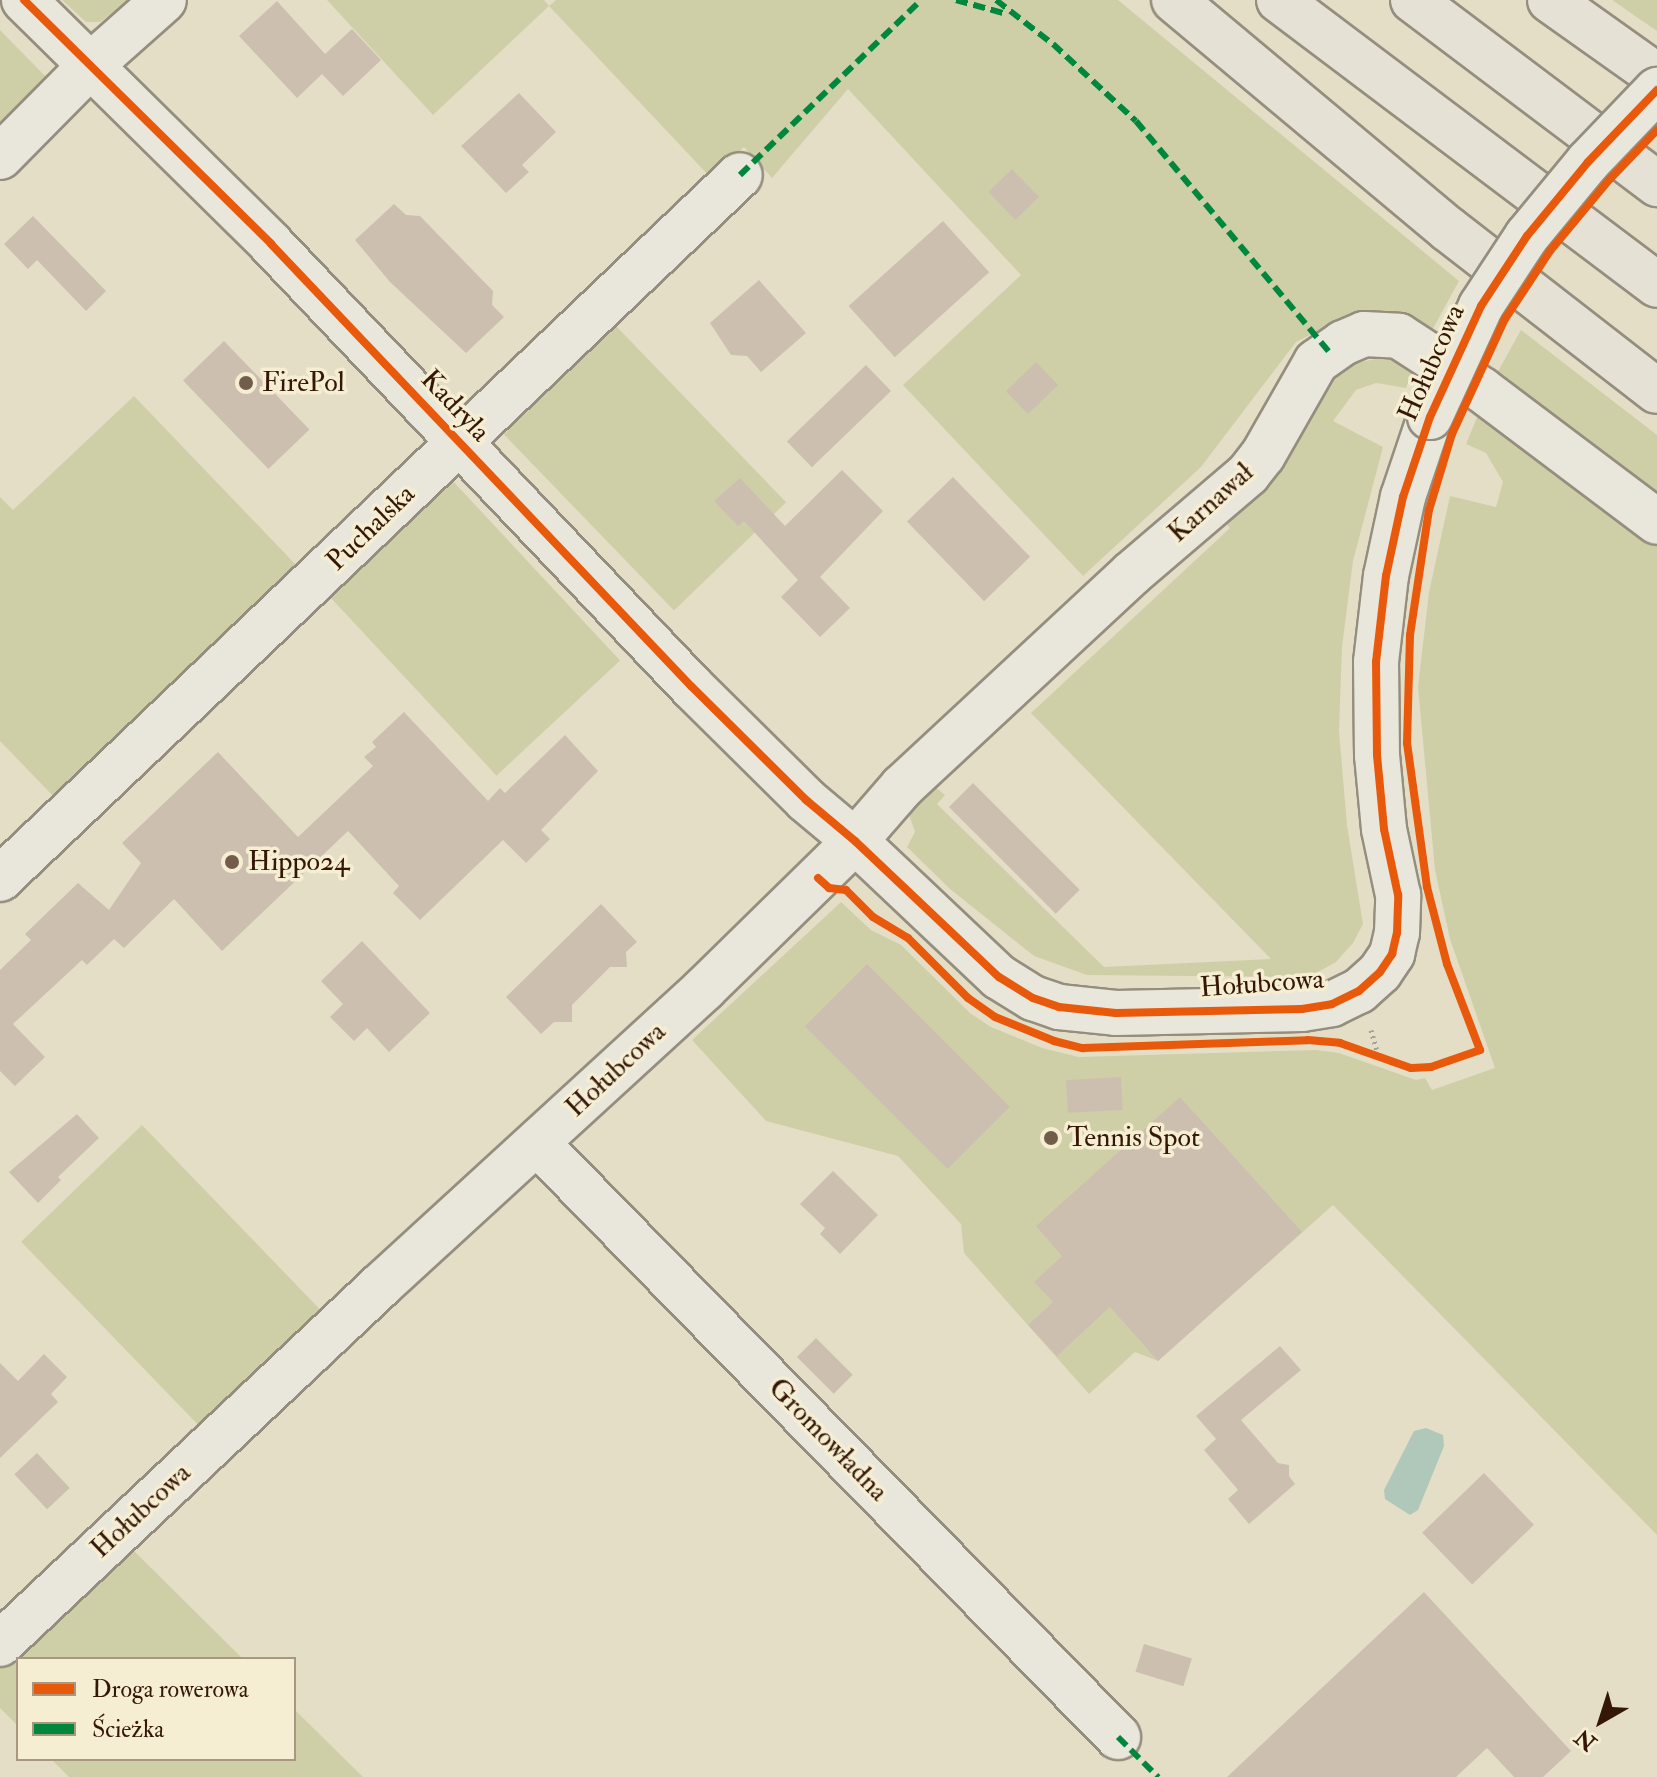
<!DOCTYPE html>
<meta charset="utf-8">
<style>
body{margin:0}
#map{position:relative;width:1657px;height:1777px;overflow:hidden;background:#e4dec7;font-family:"IM FELL Double Pica",serif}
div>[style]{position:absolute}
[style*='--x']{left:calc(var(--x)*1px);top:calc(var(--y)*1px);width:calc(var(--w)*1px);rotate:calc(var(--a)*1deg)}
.green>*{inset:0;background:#cfcfa7;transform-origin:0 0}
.water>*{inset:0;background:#b0c8ba}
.building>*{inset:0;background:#cdbfb0;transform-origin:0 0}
.path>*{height:5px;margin-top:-2.5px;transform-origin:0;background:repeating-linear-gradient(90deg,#a7a197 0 2px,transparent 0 6px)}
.roads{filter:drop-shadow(2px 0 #958e7f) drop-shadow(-2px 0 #958e7f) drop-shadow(0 2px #958e7f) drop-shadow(0 -2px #958e7f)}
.minor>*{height:44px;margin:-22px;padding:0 22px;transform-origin:22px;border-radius:22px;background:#e9e6db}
.highway>*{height:44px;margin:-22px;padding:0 22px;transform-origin:22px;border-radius:22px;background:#e5e1d5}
.bridges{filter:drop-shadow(2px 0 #958e7f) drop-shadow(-2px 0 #958e7f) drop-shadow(0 2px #958e7f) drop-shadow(0 -2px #958e7f)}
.minor-bridge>*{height:44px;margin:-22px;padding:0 22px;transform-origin:22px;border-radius:22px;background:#e9e6db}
.quiet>*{height:6px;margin-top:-3px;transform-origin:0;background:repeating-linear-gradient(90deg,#00873e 0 12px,transparent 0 18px)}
.cycleway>*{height:8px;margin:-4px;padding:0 4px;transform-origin:4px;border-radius:4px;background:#e8590c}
.dots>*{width:22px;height:22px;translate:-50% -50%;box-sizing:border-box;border:4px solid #f5eed3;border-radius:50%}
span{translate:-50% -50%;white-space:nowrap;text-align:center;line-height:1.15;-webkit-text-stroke:7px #f5eed3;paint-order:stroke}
.street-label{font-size:28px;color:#351708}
.poi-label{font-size:28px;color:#351708}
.left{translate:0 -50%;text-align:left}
.legend{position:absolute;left:16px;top:1657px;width:280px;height:104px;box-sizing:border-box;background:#f5eed3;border:2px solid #a89882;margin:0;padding:10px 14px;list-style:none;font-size:24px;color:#351708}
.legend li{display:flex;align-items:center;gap:16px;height:40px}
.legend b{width:40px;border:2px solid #a89882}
.north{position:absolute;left:1561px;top:1681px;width:80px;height:80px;-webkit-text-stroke:6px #f5eed3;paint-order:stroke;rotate:219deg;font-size:22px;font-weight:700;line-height:32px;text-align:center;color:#351708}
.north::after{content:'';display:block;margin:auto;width:28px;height:36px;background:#351708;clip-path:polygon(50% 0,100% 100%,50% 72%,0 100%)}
</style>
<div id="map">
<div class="green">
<div style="clip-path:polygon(62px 0,130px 0,100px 22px,86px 22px)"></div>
<div style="clip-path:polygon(327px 0,544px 0,549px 6px,556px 0,1118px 0,1459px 281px,1430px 334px,1369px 313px,1334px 323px,1296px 342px,1201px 467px,1083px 576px,903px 385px,1021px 275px,848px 89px,772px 178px,744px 147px,711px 178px,549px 6px,433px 115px)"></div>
<div style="clip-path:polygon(1612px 0,1657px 0,1657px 31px)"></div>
<div style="clip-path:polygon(0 30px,50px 81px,0 129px)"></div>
<div style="left:616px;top:326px;width:245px;height:156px;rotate:46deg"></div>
<div style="clip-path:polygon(1521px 330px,1657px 435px,1657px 508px,1492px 382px)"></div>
<div style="clip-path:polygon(1393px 355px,1416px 362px,1406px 388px,1376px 383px,1356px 390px,1333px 421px,1383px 447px,1353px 561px,1342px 647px,1339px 731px,1347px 825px,1363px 924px,1353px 943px,1336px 962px,1316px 973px,1288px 977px,1087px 975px,1034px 956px,950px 889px,907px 847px,915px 832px,907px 809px,925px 779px,945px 795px,937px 804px,1104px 967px,1271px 959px,1031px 713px,1230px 528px,1216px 514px,1325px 380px,1348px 365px)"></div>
<div style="clip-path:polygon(134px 396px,298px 567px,55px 798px,0 741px,0 497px,13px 510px)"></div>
<div style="clip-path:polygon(1480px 410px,1657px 545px,1657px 1535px,1333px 1205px,1158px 1361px,1135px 1352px,1089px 1394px,964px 1253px,961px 1224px,898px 1156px,766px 1121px,692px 1040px,841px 902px,871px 930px,901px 945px,970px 1013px,991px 1027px,1042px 1048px,1079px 1057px,1316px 1050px,1339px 1053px,1416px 1080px,1425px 1078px,1432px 1090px,1495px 1068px,1450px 939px,1435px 870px,1418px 687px,1429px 592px,1450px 496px,1496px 507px,1503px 482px,1486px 453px,1466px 444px)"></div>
<div style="left:451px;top:479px;width:248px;height:169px;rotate:47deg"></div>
<div style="left:142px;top:1125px;width:265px;height:168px;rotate:46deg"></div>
<div style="clip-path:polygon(130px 1547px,243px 1659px,18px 1659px,18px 1726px,0 1708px,0 1666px)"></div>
<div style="clip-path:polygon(294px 1709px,363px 1777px,69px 1777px,51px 1759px,294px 1759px)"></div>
</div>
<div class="water">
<div style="clip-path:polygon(1426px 1428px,1443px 1435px,1444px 1446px,1418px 1510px,1410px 1515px,1385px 1499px,1384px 1490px,1414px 1431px)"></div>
</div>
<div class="building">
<div style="clip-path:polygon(277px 1px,325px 54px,352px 29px,381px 60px,343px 96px,322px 74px,297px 98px,239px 36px)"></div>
<div style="clip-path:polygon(519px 93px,556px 132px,522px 165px,529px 172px,506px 193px,461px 146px)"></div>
<div style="left:1012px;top:169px;width:39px;height:33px;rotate:46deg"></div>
<div style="clip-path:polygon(394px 204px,406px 215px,420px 216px,493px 291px,492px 305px,504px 317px,466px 353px,390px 282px,355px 240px)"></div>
<div style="clip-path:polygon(33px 216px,106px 291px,86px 311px,37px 260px,28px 269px,4px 244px)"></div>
<div style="left:943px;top:221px;width:69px;height:127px;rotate:48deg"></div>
<div style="clip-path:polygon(759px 280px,806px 333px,761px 372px,747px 356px,731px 355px,710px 323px)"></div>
<div style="left:224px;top:341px;width:123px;height:57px;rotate:46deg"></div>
<div style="left:1036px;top:362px;width:32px;height:42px;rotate:46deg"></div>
<div style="left:866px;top:365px;width:36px;height:110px;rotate:46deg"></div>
<div style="clip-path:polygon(842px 470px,883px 511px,820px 577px,850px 608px,820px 637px,781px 597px,798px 580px,744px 521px,738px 526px,714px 501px,740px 478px,785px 526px)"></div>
<div style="left:953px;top:477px;width:111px;height:64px;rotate:46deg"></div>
<div style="clip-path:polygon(404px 712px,488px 801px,500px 788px,505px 793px,565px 735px,598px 771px,541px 830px,550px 839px,526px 863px,503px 840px,420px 920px,393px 893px,399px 886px,348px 831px,222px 951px,174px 899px,124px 948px,114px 939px,87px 965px,82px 960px,13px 1024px,45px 1057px,15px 1086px,0 1071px,0 970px,31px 940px,25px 934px,78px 883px,109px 910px,141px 863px,122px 843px,218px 752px,298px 837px,373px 766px,364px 757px,376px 747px,372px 742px)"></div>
<div style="left:973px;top:783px;width:151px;height:34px;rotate:45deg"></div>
<div style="clip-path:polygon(601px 904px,637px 942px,626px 952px,627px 967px,610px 967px,572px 1005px,572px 1022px,554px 1022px,541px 1034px,506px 997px)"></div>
<div style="clip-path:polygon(362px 941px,430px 1013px,389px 1052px,367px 1028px,354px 1041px,330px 1017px,343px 1004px,321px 981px)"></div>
<div style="left:867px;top:964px;width:202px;height:88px;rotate:45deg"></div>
<div style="left:1121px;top:1077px;width:33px;height:55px;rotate:87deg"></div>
<div style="clip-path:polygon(1180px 1097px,1302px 1232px,1158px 1361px,1110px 1307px,1057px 1356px,1028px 1325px,1053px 1302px,1034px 1282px,1062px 1256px,1036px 1226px)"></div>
<div style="clip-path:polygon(77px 1114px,99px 1138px,58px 1177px,61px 1180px,38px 1203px,9px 1172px)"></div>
<div style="clip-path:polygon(833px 1171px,878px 1215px,840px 1254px,820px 1234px,825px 1228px,800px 1204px)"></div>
<div style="left:816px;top:1338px;width:52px;height:27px;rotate:45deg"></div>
<div style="clip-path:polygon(1280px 1346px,1301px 1370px,1241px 1420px,1278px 1463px,1289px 1465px,1289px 1476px,1295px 1484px,1249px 1524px,1228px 1499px,1238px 1490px,1204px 1450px,1216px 1439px,1196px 1416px)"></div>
<div style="clip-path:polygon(44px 1354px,67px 1377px,51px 1394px,58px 1402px,0 1458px,0 1363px,18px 1381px)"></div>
<div style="left:37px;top:1453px;width:48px;height:31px;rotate:47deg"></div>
<div style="left:1484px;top:1473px;width:72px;height:86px;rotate:46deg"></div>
<div style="clip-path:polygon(1424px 1592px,1571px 1751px,1543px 1777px,1514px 1777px,1487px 1748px,1456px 1777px,1227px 1777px)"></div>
<div style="left:1144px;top:1644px;width:50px;height:29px;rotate:17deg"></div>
</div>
<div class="path">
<div style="--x:1371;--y:1030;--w:29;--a:74"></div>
</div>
<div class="roads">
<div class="minor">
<div style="--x:24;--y:0;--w:347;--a:44.6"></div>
<div style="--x:271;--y:244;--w:611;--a:46.46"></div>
<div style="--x:692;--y:687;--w:161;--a:44.7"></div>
<div style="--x:806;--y:800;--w:64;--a:39.9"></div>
<div style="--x:855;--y:841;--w:198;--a:43.4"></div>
<div style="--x:999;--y:977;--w:40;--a:32"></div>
<div style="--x:1033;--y:998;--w:28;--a:19"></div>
<div style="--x:1059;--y:1007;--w:57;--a:6"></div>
<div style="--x:1116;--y:1013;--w:186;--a:-1.2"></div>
<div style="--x:1302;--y:1009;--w:30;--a:-9"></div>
<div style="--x:1332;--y:1004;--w:30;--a:-26"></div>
<div style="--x:1359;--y:991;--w:28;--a:-42"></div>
<div style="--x:1380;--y:972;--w:22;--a:-56"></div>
<div style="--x:1392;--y:954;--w:22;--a:-77"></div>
<div style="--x:1397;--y:933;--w:38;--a:-88"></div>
<div style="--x:1398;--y:895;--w:67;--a:-102"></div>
<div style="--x:1384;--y:829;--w:74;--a:-95.4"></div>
<div style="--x:1377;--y:755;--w:93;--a:-90.6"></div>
<div style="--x:1376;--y:662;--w:87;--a:-83.4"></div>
<div style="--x:1386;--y:576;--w:81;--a:-77.9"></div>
<div style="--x:1403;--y:497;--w:84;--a:-71.4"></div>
<div style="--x:0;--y:157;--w:131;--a:-45.3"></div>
<div style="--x:92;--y:64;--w:96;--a:-41.6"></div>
<div style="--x:0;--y:879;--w:1021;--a:-43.57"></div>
<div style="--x:537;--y:1143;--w:831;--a:45.63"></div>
<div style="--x:0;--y:1644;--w:522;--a:-43.29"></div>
<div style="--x:380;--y:1286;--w:440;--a:-42.5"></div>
<div style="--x:704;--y:989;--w:211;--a:-44.4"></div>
<div style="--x:855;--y:841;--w:72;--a:-49"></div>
<div style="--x:902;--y:787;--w:313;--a:-42.9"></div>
<div style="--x:1131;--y:574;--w:154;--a:-40.5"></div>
<div style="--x:1248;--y:474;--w:24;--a:-52"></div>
<div style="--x:1263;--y:455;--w:107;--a:-60.3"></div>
<div style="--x:1316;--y:362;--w:33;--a:-35"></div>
<div style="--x:1343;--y:343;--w:23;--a:-23"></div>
<div style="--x:1364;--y:334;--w:35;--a:3"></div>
<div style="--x:1399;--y:336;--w:99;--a:33"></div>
<div style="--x:1482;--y:390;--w:219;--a:37"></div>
</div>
<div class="highway">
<div style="--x:1174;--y:0;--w:357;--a:39.9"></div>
<div style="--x:1448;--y:229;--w:264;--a:37.8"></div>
<div style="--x:1279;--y:0;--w:473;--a:37"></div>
<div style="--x:1413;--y:0;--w:306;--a:37"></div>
<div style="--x:1550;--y:0;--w:131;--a:35.4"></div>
</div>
</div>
<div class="bridges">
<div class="minor-bridge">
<div style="--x:1430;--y:417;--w:122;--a:-65.3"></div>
<div style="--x:1481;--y:306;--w:84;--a:-56.7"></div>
<div style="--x:1527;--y:236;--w:96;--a:-50.5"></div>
<div style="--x:1588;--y:162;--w:100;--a:-46.2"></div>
</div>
</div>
<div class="quiet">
<div style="--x:956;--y:0;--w:53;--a:15.4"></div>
<div style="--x:996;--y:0;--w:72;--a:37.7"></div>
<div style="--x:1053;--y:44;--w:113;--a:42.9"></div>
<div style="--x:1136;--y:121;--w:301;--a:50.1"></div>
<div style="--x:740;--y:175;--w:252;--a:-44"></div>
<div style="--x:1118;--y:1737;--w:57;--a:45"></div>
</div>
<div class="cycleway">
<div style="--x:24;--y:0;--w:347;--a:44.6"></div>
<div style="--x:271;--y:244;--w:611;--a:46.46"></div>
<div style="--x:692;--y:687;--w:161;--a:44.7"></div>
<div style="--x:806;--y:800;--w:64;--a:39.9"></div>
<div style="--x:855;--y:841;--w:198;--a:43.4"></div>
<div style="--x:999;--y:977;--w:40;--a:32"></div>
<div style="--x:1033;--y:998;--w:28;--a:19"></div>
<div style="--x:1059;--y:1007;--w:57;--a:6"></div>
<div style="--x:1116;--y:1013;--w:186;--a:-1.2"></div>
<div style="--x:1302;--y:1009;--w:30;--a:-9"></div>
<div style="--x:1332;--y:1004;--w:30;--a:-26"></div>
<div style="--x:1359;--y:991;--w:28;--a:-42"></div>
<div style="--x:1380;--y:972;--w:22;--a:-56"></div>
<div style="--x:1392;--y:954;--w:22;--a:-77"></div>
<div style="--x:1397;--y:933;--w:38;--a:-88"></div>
<div style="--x:1398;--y:895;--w:67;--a:-102"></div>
<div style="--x:1384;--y:829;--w:74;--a:-95.4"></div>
<div style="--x:1377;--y:755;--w:93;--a:-90.6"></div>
<div style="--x:1376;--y:662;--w:87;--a:-83.4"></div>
<div style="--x:1386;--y:576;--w:81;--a:-77.9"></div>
<div style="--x:1403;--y:497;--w:84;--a:-71.4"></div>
<div style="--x:1430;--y:417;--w:122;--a:-65.3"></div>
<div style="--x:1481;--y:306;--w:84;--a:-56.7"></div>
<div style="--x:1527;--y:236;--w:96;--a:-50.5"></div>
<div style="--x:1588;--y:162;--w:100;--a:-46.2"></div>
<div style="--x:818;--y:878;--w:15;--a:42"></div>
<div style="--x:829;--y:888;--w:17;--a:7"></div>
<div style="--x:846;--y:890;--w:38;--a:45"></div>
<div style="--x:873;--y:917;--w:41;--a:31"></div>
<div style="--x:908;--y:938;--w:85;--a:45"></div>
<div style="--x:968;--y:998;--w:33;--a:35"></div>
<div style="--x:995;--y:1017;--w:64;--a:22.1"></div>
<div style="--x:1054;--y:1041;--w:30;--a:14"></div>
<div style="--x:1083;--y:1048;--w:225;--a:-2"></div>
<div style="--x:1308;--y:1040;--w:32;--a:5"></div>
<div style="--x:1340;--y:1043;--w:75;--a:19.4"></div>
<div style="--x:1411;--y:1068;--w:20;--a:-3"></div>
<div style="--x:1431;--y:1067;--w:52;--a:-19.1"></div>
<div style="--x:1480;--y:1050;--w:92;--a:-111"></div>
<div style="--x:1447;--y:964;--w:80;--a:-104.6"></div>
<div style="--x:1427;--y:887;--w:145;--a:-97.9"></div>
<div style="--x:1407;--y:743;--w:108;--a:-88.4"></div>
<div style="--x:1410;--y:635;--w:126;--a:-81.4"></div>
<div style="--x:1429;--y:510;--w:79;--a:-73.2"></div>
<div style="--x:1452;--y:434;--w:127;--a:-65.3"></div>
<div style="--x:1505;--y:319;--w:82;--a:-56.5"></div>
<div style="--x:1550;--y:251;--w:92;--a:-50.3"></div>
<div style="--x:1609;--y:180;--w:69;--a:-46.2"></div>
</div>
<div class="dots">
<div style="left:246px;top:383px;background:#725d4b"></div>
<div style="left:232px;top:862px;background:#725d4b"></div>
<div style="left:1051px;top:1138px;background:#725d4b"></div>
</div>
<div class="street-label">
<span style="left:1432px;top:363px;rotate:-66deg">Hołubcowa</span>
<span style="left:455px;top:406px;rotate:47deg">Kadryla</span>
<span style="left:1211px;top:503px;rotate:-42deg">Karnawał</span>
<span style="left:371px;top:528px;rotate:-44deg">Puchalska</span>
<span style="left:1262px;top:984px;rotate:-4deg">Hołubcowa</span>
<span style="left:616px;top:1070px;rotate:-43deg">Hołubcowa</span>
<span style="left:828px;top:1440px;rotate:46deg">Gromowładna</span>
<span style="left:141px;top:1511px;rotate:-43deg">Hołubcowa</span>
</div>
<div class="poi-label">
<span class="left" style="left:262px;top:383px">FirePol</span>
<span class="left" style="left:248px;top:862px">Hippo24</span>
<span class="left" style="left:1067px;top:1138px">Tennis Spot</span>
</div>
<ul class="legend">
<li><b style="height:10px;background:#e8590c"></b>Droga rowerowa</li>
<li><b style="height:10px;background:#00873e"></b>Ścieżka</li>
</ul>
<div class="north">N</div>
</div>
